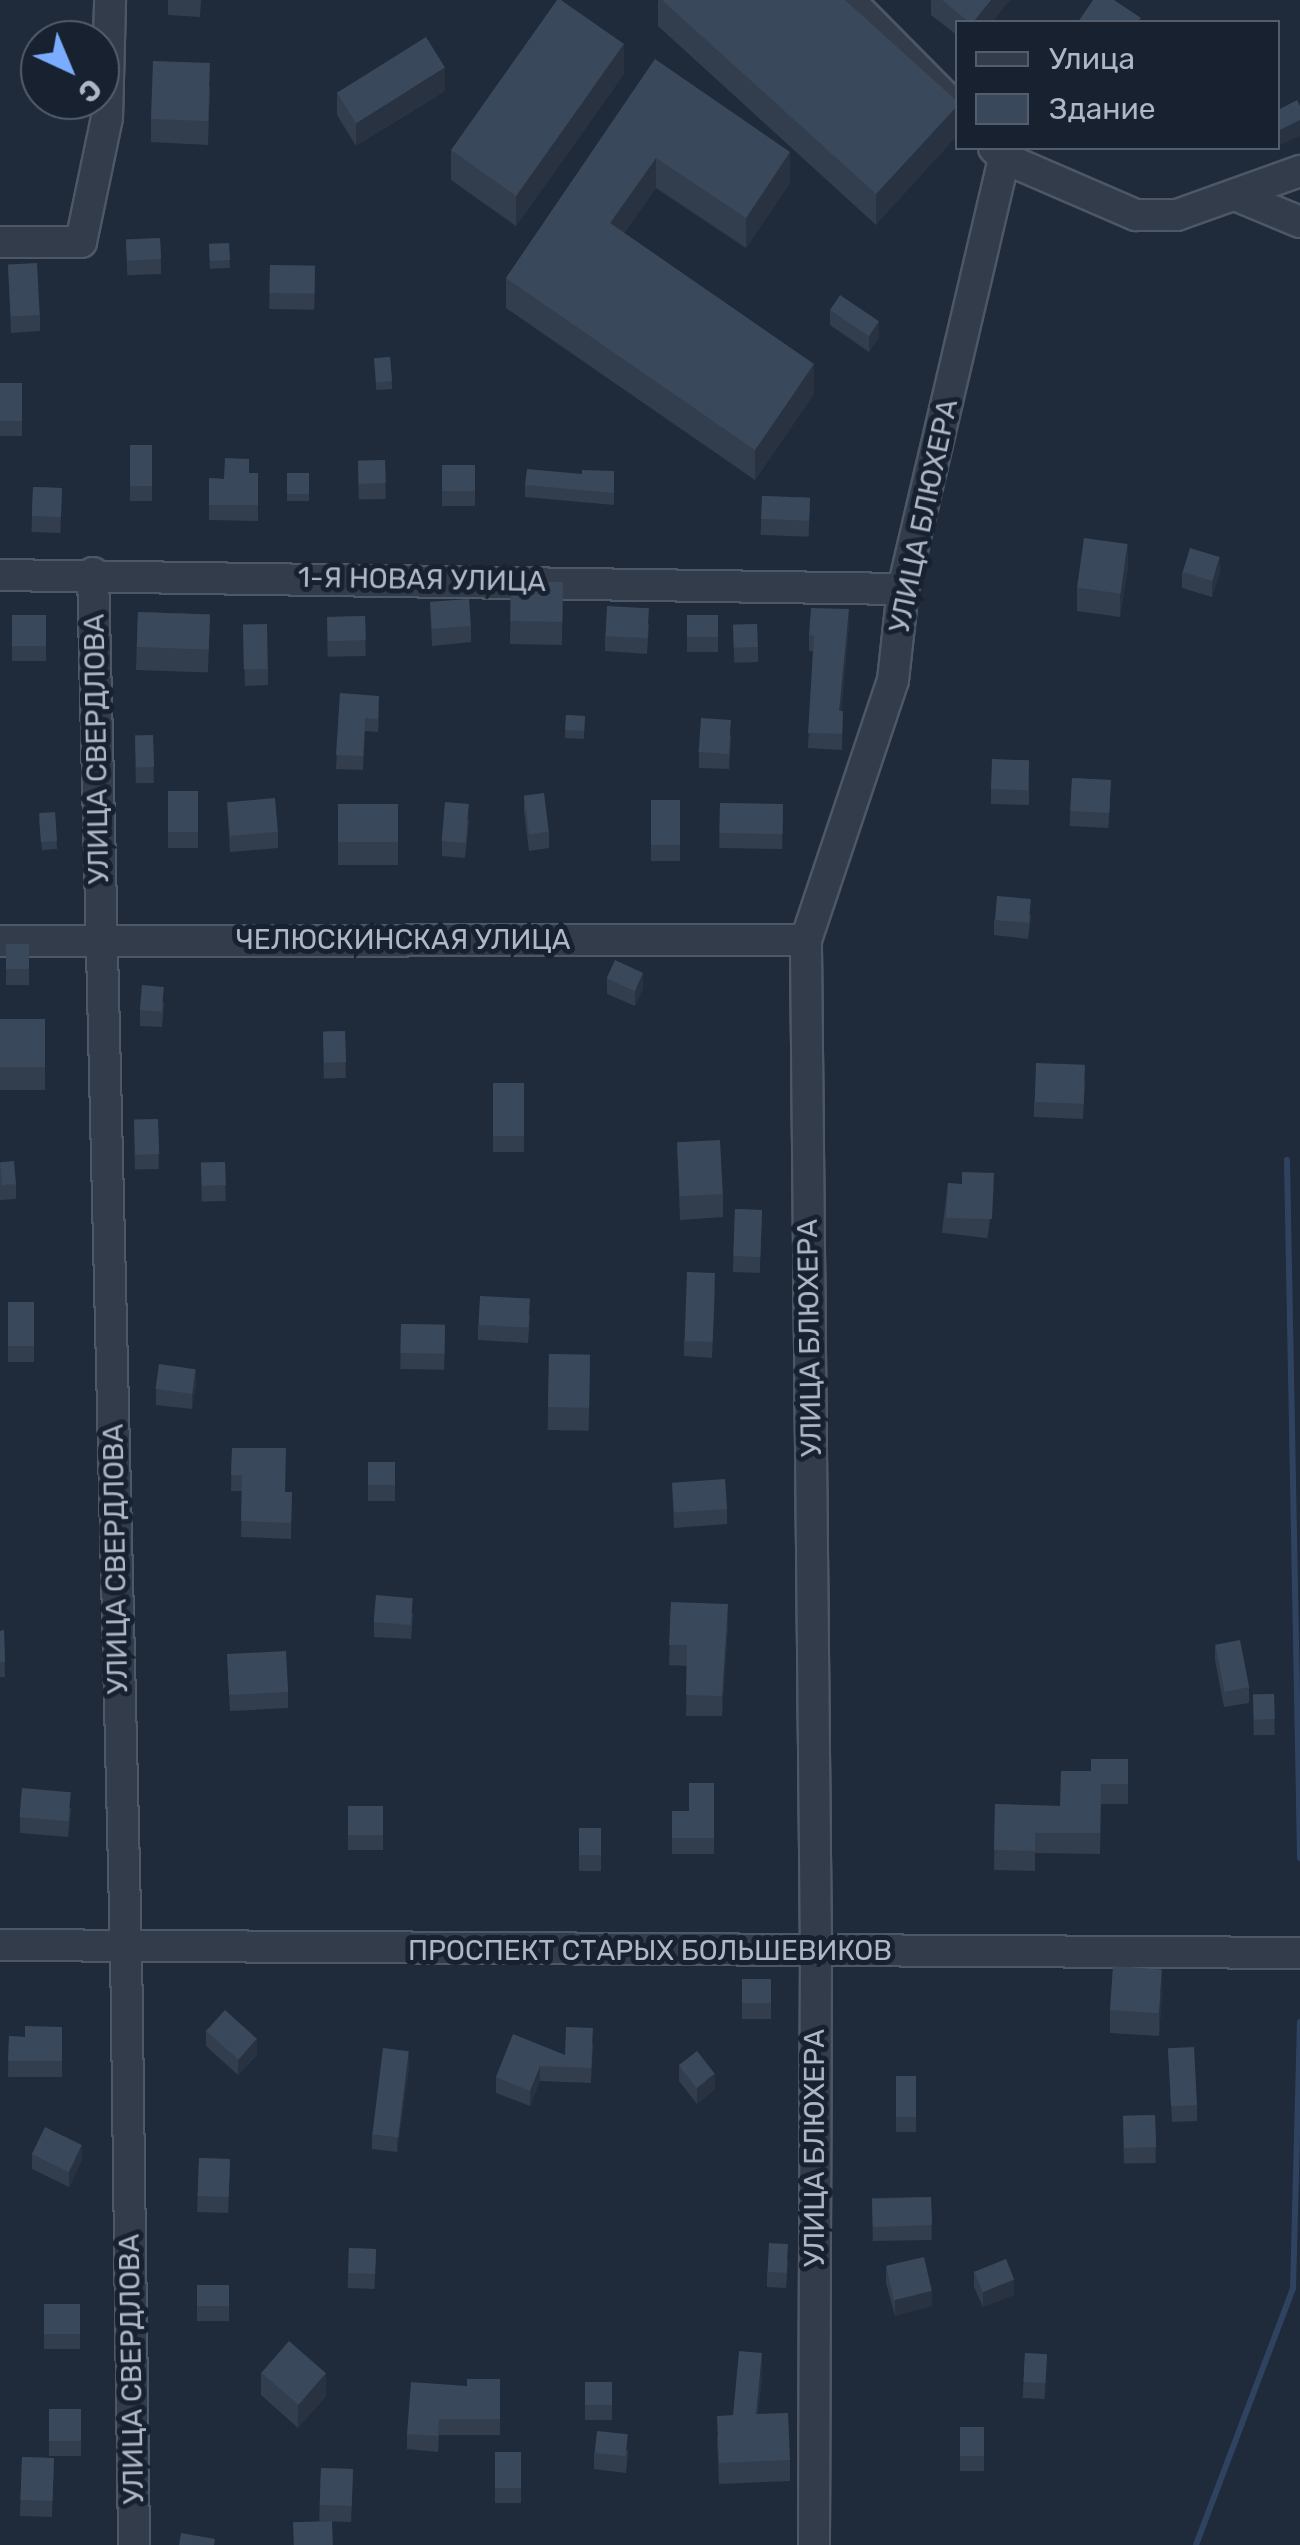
<!DOCTYPE html>
<meta charset="utf-8">
<style>
body{margin:0}
#map{position:relative;width:1300px;height:2545px;overflow:hidden;background:#1f2a3a;font-family:Rubik,sans-serif}
div>[style]{position:absolute}
[style*='--x']{left:calc(var(--x)*1px);top:calc(var(--y)*1px);width:calc(var(--w)*1px);rotate:calc(var(--a)*1deg)}
.stream>*{height:6px;margin:-3px;padding:0 3px;transform-origin:3px;border-radius:3px;background:#2f4361}
.roads{filter:drop-shadow(2px 0 #4d5765) drop-shadow(-2px 0 #4d5765) drop-shadow(0 2px #4d5765) drop-shadow(0 -2px #4d5765)}
.minor>*{height:30px;margin:-15px;padding:0 15px;transform-origin:15px;border-radius:15px;background:#323c4b}
.wall>*{inset:0;background:#323e4e;transform-origin:0 0}
.shaded-wall>*{inset:0;background:#293240}
.building>*{inset:0;background:#3a485b;transform-origin:0 0}
span{translate:-50% -50%;white-space:nowrap;text-align:center;line-height:1.15;-webkit-text-stroke:10px #18212f;paint-order:stroke}
.street-label{font-size:28px;color:#adb7c7}
.legend{position:absolute;left:955px;top:20px;width:325px;height:130px;box-sizing:border-box;background:#18212f;border:2px solid #545d6c;margin:0;padding:12px 18px;list-style:none;font-size:30px;color:#adb7c7}
.legend li{display:flex;align-items:center;gap:20px;height:50px}
.legend b{width:50px;border:2px solid #545d6c}
.north{position:absolute;left:20px;top:20px;width:100px;height:100px;box-sizing:border-box;background:#18212f;border:2px solid #545d6c;border-radius:50%;rotate:136deg;font-size:28px;font-weight:700;line-height:40px;text-align:center;color:#adb7c7}
.north::after{content:'';display:block;margin:auto;width:35px;height:45px;background:#7aacff;clip-path:polygon(50% 0,100% 100%,50% 72%,0 100%)}
</style>
<div id="map">
<div class="stream">
<div style="--x:1287;--y:1160;--w:698;--a:88.93"></div>
<div style="--x:1196;--y:2545;--w:275;--a:-69.3"></div>
<div style="--x:1293;--y:2288;--w:266;--a:-88.5"></div>
</div>
<div class="roads">
<div class="minor">
<div style="--x:849;--y:0;--w:155;--a:45.3"></div>
<div style="--x:994;--y:148;--w:14;--a:45"></div>
<div style="--x:1004;--y:158;--w:144;--a:23.4"></div>
<div style="--x:1136;--y:215;--w:41;--a:0"></div>
<div style="--x:1177;--y:215;--w:131;--a:-19.7"></div>
<div style="--x:1235;--y:195;--w:70;--a:22.6"></div>
<div style="--x:0;--y:242;--w:81;--a:0"></div>
<div style="--x:81;--y:242;--w:127;--a:-78.2"></div>
<div style="--x:107;--y:118;--w:118;--a:-88.5"></div>
<div style="--x:93;--y:573;--w:1375;--a:88.63"></div>
<div style="--x:126;--y:1948;--w:597;--a:89.23"></div>
<div style="--x:0;--y:575;--w:903;--a:0.89"></div>
<div style="--x:0;--y:941;--w:806;--a:-0.07"></div>
<div style="--x:0;--y:1945;--w:1300;--a:0.35"></div>
<div style="--x:814;--y:2545;--w:593;--a:-89.81"></div>
<div style="--x:816;--y:1952;--w:1012;--a:-90.57"></div>
<div style="--x:806;--y:940;--w:274;--a:-71.5"></div>
<div style="--x:893;--y:680;--w:92;--a:-83.7"></div>
<div style="--x:903;--y:589;--w:443;--a:-76.8"></div>
</div>
</div>
<div class="wall">
<div style="clip-path:polygon(168px 0,201px 0,200px 17px,168px 15px)"></div>
<div style="clip-path:polygon(658px 0,845px 0,958px 102px,876px 225px,658px 26px)"></div>
<div style="clip-path:polygon(931px 0,1010px 0,992px 22px,958px 22px,958px 36px,931px 15px)"></div>
<div style="clip-path:polygon(655px 59px,790px 183px,746px 248px,656px 188px,624px 233px,814px 394px,755px 480px,506px 308px,506px 278px)"></div>
<div style="clip-path:polygon(624px 74px,516px 226px,451px 180px,451px 150px)"></div>
<div style="clip-path:polygon(210px 86px,208px 145px,151px 142px,151px 119px)"></div>
<div style="clip-path:polygon(445px 91px,356px 146px,337px 115px,337px 92px)"></div>
<div style="left:160px;top:238px;width:36px;height:34px;rotate:88deg"></div>
<div style="left:229px;top:243px;width:25px;height:20px;rotate:88deg"></div>
<div style="clip-path:polygon(8px 265px,40px 315px,40px 331px,11px 333px)"></div>
<div style="left:270px;top:265px;width:45px;height:44px;rotate:1deg"></div>
<div style="clip-path:polygon(830px 310px,879px 337px,869px 352px,830px 325px)"></div>
<div style="left:390px;top:357px;width:32px;height:16px;rotate:86deg"></div>
<div style="left:0;top:383px;width:22px;height:53px"></div>
<div style="left:130px;top:445px;width:22px;height:56px"></div>
<div style="left:385px;top:460px;width:39px;height:27px;rotate:89deg"></div>
<div style="left:442px;top:465px;width:33px;height:41px"></div>
<div style="clip-path:polygon(614px 471px,614px 505px,525px 497px,525px 485px,582px 474px)"></div>
<div style="clip-path:polygon(249px 473px,258px 473px,258px 521px,209px 520px,209px 478px,224px 479px)"></div>
<div style="left:287px;top:473px;width:22px;height:28px"></div>
<div style="left:33px;top:487px;width:29px;height:45px;rotate:2deg"></div>
<div style="left:762px;top:496px;width:48px;height:39px;rotate:2deg"></div>
<div style="clip-path:polygon(1128px 567px,1120px 617px,1077px 611px,1077px 588px)"></div>
<div style="clip-path:polygon(1182px 572px,1220px 572px,1212px 597px,1182px 588px)"></div>
<div style="left:511px;top:581px;width:52px;height:63px;rotate:1deg"></div>
<div style="clip-path:polygon(430px 603px,471px 626px,471px 642px,432px 646px)"></div>
<div style="left:138px;top:612px;width:72px;height:58px;rotate:2deg"></div>
<div style="left:12px;top:615px;width:34px;height:46px"></div>
<div style="left:687px;top:615px;width:31px;height:37px"></div>
<div style="left:365px;top:616px;width:40px;height:38px;rotate:89deg"></div>
<div style="clip-path:polygon(649px 624px,647px 654px,605px 651px,605px 636px)"></div>
<div style="left:757px;top:624px;width:38px;height:24px;rotate:88deg"></div>
<div style="clip-path:polygon(243px 625px,268px 669px,268px 685px,245px 686px)"></div>
<div style="clip-path:polygon(849px 625px,841px 711px,843px 711px,842px 750px,808px 748px,813px 651px,809px 651px,809px 635px)"></div>
<div style="clip-path:polygon(340px 693px,379px 709px,378px 732px,365px 731px,363px 770px,336px 769px)"></div>
<div style="left:566px;top:715px;width:19px;height:23px;rotate:3deg"></div>
<div style="left:153px;top:735px;width:48px;height:18px;rotate:89deg"></div>
<div style="clip-path:polygon(731px 735px,729px 769px,699px 768px,699px 752px)"></div>
<div style="clip-path:polygon(1029px 760px,1029px 805px,991px 804px,991px 789px)"></div>
<div style="left:1072px;top:778px;width:39px;height:48px;rotate:3deg"></div>
<div style="left:198px;top:791px;width:57px;height:30px;rotate:90deg"></div>
<div style="clip-path:polygon(524px 796px,549px 832px,549px 848px,529px 851px,524px 811px)"></div>
<div style="left:680px;top:800px;width:61px;height:29px;rotate:90deg"></div>
<div style="clip-path:polygon(227px 802px,278px 832px,278px 848px,230px 852px)"></div>
<div style="left:720px;top:803px;width:63px;height:45px;rotate:1deg"></div>
<div style="left:398px;top:804px;width:61px;height:60px;rotate:90deg"></div>
<div style="clip-path:polygon(55px 812px,57px 849px,42px 850px,39px 821px)"></div>
<div style="clip-path:polygon(469px 819px,465px 858px,442px 856px,442px 841px)"></div>
<div style="clip-path:polygon(1031px 915px,1028px 939px,994px 935px,994px 920px)"></div>
<div style="left:6px;top:944px;width:23px;height:41px"></div>
<div style="clip-path:polygon(607px 978px,643px 988px,635px 1006px,607px 994px)"></div>
<div style="clip-path:polygon(164px 1002px,162px 1027px,140px 1026px,140px 1010px)"></div>
<div style="left:0;top:1019px;width:45px;height:71px"></div>
<div style="left:345px;top:1031px;width:47px;height:22px;rotate:89deg"></div>
<div style="clip-path:polygon(1085px 1081px,1083px 1119px,1034px 1117px,1034px 1102px)"></div>
<div style="left:493px;top:1083px;width:31px;height:69px"></div>
<div style="left:158px;top:1119px;width:50px;height:24px;rotate:89deg"></div>
<div style="clip-path:polygon(677px 1142px,723px 1194px,723px 1217px,680px 1220px)"></div>
<div style="clip-path:polygon(0 1162px,16px 1184px,16px 1199px,0 1200px)"></div>
<div style="left:225px;top:1162px;width:39px;height:24px;rotate:89deg"></div>
<div style="left:948px;top:1183px;width:46px;height:50px;rotate:7deg"></div>
<div style="left:735px;top:1209px;width:27px;height:63px;rotate:2deg"></div>
<div style="clip-path:polygon(715px 1289px,712px 1358px,684px 1356px,684px 1341px)"></div>
<div style="left:8px;top:1302px;width:26px;height:60px"></div>
<div style="clip-path:polygon(530px 1315px,528px 1343px,478px 1340px,478px 1325px)"></div>
<div style="left:401px;top:1324px;width:44px;height:45px;rotate:1deg"></div>
<div style="left:549px;top:1354px;width:41px;height:76px;rotate:1deg"></div>
<div style="clip-path:polygon(196px 1384px,192px 1409px,156px 1405px,156px 1389px)"></div>
<div style="clip-path:polygon(232px 1448px,285px 1492px,292px 1492px,291px 1539px,241px 1537px,242px 1491px,231px 1491px)"></div>
<div style="left:368px;top:1462px;width:27px;height:39px"></div>
<div style="clip-path:polygon(672px 1483px,727px 1509px,727px 1524px,674px 1528px)"></div>
<div style="clip-path:polygon(671px 1602px,728px 1625px,722px 1716px,686px 1716px,687px 1666px,669px 1665px)"></div>
<div style="clip-path:polygon(413px 1613px,411px 1639px,374px 1637px,374px 1622px)"></div>
<div style="clip-path:polygon(4px 1630px,5px 1677px,0 1677px,0 1631px)"></div>
<div style="clip-path:polygon(1215px 1644px,1249px 1687px,1249px 1703px,1224px 1707px,1215px 1660px)"></div>
<div style="clip-path:polygon(227px 1655px,288px 1692px,288px 1708px,230px 1711px)"></div>
<div style="left:1274px;top:1694px;width:41px;height:21px;rotate:89deg"></div>
<div style="clip-path:polygon(1128px 1759px,1128px 1804px,1101px 1804px,1100px 1854px,1035px 1853px,1035px 1871px,994px 1870px,995px 1804px,1060px 1806px,1091px 1771px)"></div>
<div style="clip-path:polygon(714px 1783px,714px 1854px,672px 1854px,672px 1811px,689px 1811px)"></div>
<div style="left:348px;top:1806px;width:35px;height:44px"></div>
<div style="clip-path:polygon(71px 1808px,68px 1837px,20px 1833px,20px 1817px)"></div>
<div style="left:601px;top:1828px;width:43px;height:22px;rotate:90deg"></div>
<div style="left:742px;top:1979px;width:29px;height:40px"></div>
<div style="clip-path:polygon(1162px 1992px,1159px 2036px,1110px 2033px,1110px 2010px)"></div>
<div style="clip-path:polygon(62px 2027px,62px 2077px,8px 2077px,9px 2036px,25px 2037px)"></div>
<div style="clip-path:polygon(206px 2030px,257px 2055px,238px 2075px,206px 2046px)"></div>
<div style="clip-path:polygon(593px 2043px,591px 2083px,540px 2081px,530px 2106px,496px 2093px,496px 2077px,565px 2055px)"></div>
<div style="clip-path:polygon(1168px 2049px,1197px 2105px,1197px 2121px,1172px 2122px)"></div>
<div style="clip-path:polygon(679px 2065px,715px 2089px,697px 2104px,679px 2081px)"></div>
<div style="clip-path:polygon(409px 2067px,397px 2152px,372px 2149px,372px 2134px)"></div>
<div style="left:896px;top:2076px;width:20px;height:56px"></div>
<div style="left:1155px;top:2115px;width:48px;height:32px;rotate:89deg"></div>
<div style="clip-path:polygon(32px 2154px,82px 2160px,69px 2187px,32px 2169px)"></div>
<div style="left:199px;top:2158px;width:31px;height:54px;rotate:2deg"></div>
<div style="left:931px;top:2197px;width:43px;height:59px;rotate:89deg"></div>
<div style="left:349px;top:2248px;width:27px;height:40px;rotate:2deg"></div>
<div style="clip-path:polygon(788px 2260px,786px 2288px,767px 2287px,767px 2272px)"></div>
<div style="clip-path:polygon(886px 2267px,932px 2306px,895px 2316px,886px 2283px)"></div>
<div style="clip-path:polygon(974px 2271px,1014px 2295px,983px 2307px,974px 2287px)"></div>
<div style="left:229px;top:2285px;width:36px;height:32px;rotate:90deg"></div>
<div style="left:44px;top:2304px;width:36px;height:45px"></div>
<div style="left:1025px;top:2353px;width:22px;height:45px;rotate:3deg"></div>
<div style="clip-path:polygon(261px 2372px,326px 2396px,298px 2428px,261px 2395px)"></div>
<div style="clip-path:polygon(762px 2375px,758px 2414px,790px 2460px,790px 2481px,719px 2484px,717px 2437px)"></div>
<div style="clip-path:polygon(500px 2379px,500px 2435px,439px 2435px,438px 2452px,407px 2449px,407px 2434px,467px 2386px)"></div>
<div style="left:585px;top:2382px;width:27px;height:38px"></div>
<div style="left:49px;top:2409px;width:32px;height:47px"></div>
<div style="left:960px;top:2427px;width:24px;height:44px"></div>
<div style="clip-path:polygon(628px 2450px,626px 2473px,594px 2469px,594px 2453px)"></div>
<div style="left:521px;top:2452px;width:51px;height:26px;rotate:90deg"></div>
<div style="left:22px;top:2457px;width:32px;height:59px;rotate:2deg"></div>
<div style="left:321px;top:2468px;width:32px;height:53px;rotate:2deg"></div>
</div>
<div class="shaded-wall">
<div style="clip-path:polygon(991px 0,1010px 0,992px 22px,973px 22px)"></div>
<div style="clip-path:polygon(624px 44px,624px 74px,516px 226px,516px 196px)"></div>
<div style="clip-path:polygon(445px 68px,445px 91px,356px 146px,356px 123px)"></div>
<div style="clip-path:polygon(958px 105px,958px 135px,876px 225px,876px 194px)"></div>
<div style="clip-path:polygon(1300px 120px,1300px 136px,1278px 146px,1278px 131px)"></div>
<div style="clip-path:polygon(790px 152px,790px 183px,746px 248px,746px 218px)"></div>
<div style="clip-path:polygon(656px 158px,656px 188px,610px 254px,610px 223px)"></div>
<div style="clip-path:polygon(879px 321px,879px 337px,869px 352px,869px 336px)"></div>
<div style="clip-path:polygon(814px 364px,814px 394px,755px 480px,755px 450px)"></div>
<div style="clip-path:polygon(1128px 544px,1128px 567px,1120px 617px,1120px 594px)"></div>
<div style="clip-path:polygon(1220px 557px,1220px 572px,1212px 597px,1212px 582px)"></div>
<div style="clip-path:polygon(849px 609px,849px 625px,839px 727px,839px 711px)"></div>
<div style="clip-path:polygon(643px 973px,643px 988px,635px 1006px,635px 991px)"></div>
<div style="clip-path:polygon(196px 1369px,196px 1384px,192px 1409px,192px 1394px)"></div>
<div style="clip-path:polygon(728px 1604px,728px 1625px,722px 1716px,722px 1696px)"></div>
<div style="clip-path:polygon(1162px 1969px,1162px 1992px,1159px 2036px,1159px 2013px)"></div>
<div style="clip-path:polygon(257px 2039px,257px 2055px,238px 2075px,238px 2060px)"></div>
<div style="clip-path:polygon(409px 2051px,409px 2067px,397px 2152px,397px 2136px)"></div>
<div style="clip-path:polygon(540px 2066px,540px 2081px,530px 2106px,530px 2091px)"></div>
<div style="clip-path:polygon(715px 2074px,715px 2089px,697px 2104px,697px 2088px)"></div>
<div style="clip-path:polygon(82px 2145px,82px 2160px,69px 2187px,69px 2172px)"></div>
<div style="clip-path:polygon(1014px 2279px,1014px 2295px,983px 2307px,983px 2292px)"></div>
<div style="clip-path:polygon(932px 2291px,932px 2306px,895px 2316px,895px 2300px)"></div>
<div style="clip-path:polygon(762px 2353px,762px 2375px,756px 2436px,756px 2414px)"></div>
<div style="clip-path:polygon(326px 2373px,326px 2396px,298px 2428px,298px 2405px)"></div>
</div>
<div class="building">
<div style="clip-path:polygon(557px 0,561px 0,624px 44px,516px 196px,451px 150px)"></div>
<div style="clip-path:polygon(662px 0,845px 0,958px 102px,958px 105px,876px 194px)"></div>
<div style="clip-path:polygon(942px 0,991px 0,973px 22px,969px 22px)"></div>
<div style="clip-path:polygon(1093px 0,1114px 0,1141px 18px,1137px 22px,1078px 22px)"></div>
<div style="left:426px;top:37px;width:36px;height:105px;rotate:58deg"></div>
<div style="clip-path:polygon(655px 59px,790px 152px,746px 218px,656px 158px,610px 223px,814px 364px,755px 450px,506px 278px)"></div>
<div style="left:153px;top:61px;width:57px;height:58px;rotate:2deg"></div>
<div style="clip-path:polygon(1297px 100px,1300px 106px,1300px 120px,1278px 131px,1278px 110px)"></div>
<div style="left:160px;top:238px;width:21px;height:34px;rotate:87deg"></div>
<div style="left:229px;top:243px;width:17px;height:20px;rotate:87deg"></div>
<div style="left:37px;top:263px;width:52px;height:29px;rotate:87deg"></div>
<div style="left:270px;top:265px;width:45px;height:28px;rotate:1deg"></div>
<div style="left:840px;top:295px;width:47px;height:18px;rotate:34deg"></div>
<div style="left:390px;top:357px;width:24px;height:16px;rotate:85deg"></div>
<div style="left:0;top:383px;width:22px;height:38px"></div>
<div style="left:130px;top:445px;width:22px;height:41px"></div>
<div style="clip-path:polygon(225px 458px,249px 459px,249px 473px,258px 473px,258px 505px,209px 505px,209px 478px,224px 479px)"></div>
<div style="left:385px;top:460px;width:23px;height:27px;rotate:88deg"></div>
<div style="left:442px;top:465px;width:33px;height:26px"></div>
<div style="clip-path:polygon(527px 469px,582px 474px,582px 470px,614px 471px,614px 493px,525px 485px)"></div>
<div style="left:287px;top:473px;width:22px;height:21px"></div>
<div style="left:33px;top:487px;width:29px;height:29px;rotate:2deg"></div>
<div style="left:762px;top:496px;width:48px;height:23px;rotate:2deg"></div>
<div style="left:1084px;top:538px;width:44px;height:50px;rotate:8deg"></div>
<div style="left:1190px;top:548px;width:31px;height:25px;rotate:17deg"></div>
<div style="left:511px;top:581px;width:52px;height:40px;rotate:1deg"></div>
<div style="left:469px;top:599px;width:27px;height:39px;rotate:86deg"></div>
<div style="left:607px;top:606px;width:42px;height:30px;rotate:3deg"></div>
<div style="clip-path:polygon(811px 608px,849px 609px,839px 711px,843px 711px,842px 734px,808px 733px,814px 636px,809px 635px)"></div>
<div style="left:138px;top:612px;width:72px;height:35px;rotate:2deg"></div>
<div style="left:12px;top:615px;width:34px;height:31px"></div>
<div style="left:687px;top:615px;width:31px;height:22px"></div>
<div style="left:365px;top:616px;width:24px;height:38px;rotate:88deg"></div>
<div style="left:267px;top:624px;width:45px;height:24px;rotate:89deg"></div>
<div style="left:757px;top:624px;width:23px;height:24px;rotate:88deg"></div>
<div style="clip-path:polygon(340px 693px,379px 696px,378px 719px,365px 718px,363px 756px,336px 755px)"></div>
<div style="left:566px;top:715px;width:19px;height:15px;rotate:3deg"></div>
<div style="left:701px;top:718px;width:30px;height:34px;rotate:4deg"></div>
<div style="left:153px;top:735px;width:32px;height:18px;rotate:88deg"></div>
<div style="left:992px;top:759px;width:37px;height:30px;rotate:2deg"></div>
<div style="left:1072px;top:778px;width:39px;height:33px;rotate:3deg"></div>
<div style="left:198px;top:791px;width:41px;height:30px;rotate:90deg"></div>
<div style="left:544px;top:793px;width:39px;height:20px;rotate:83deg"></div>
<div style="left:275px;top:798px;width:34px;height:48px;rotate:85deg"></div>
<div style="left:680px;top:800px;width:45px;height:29px;rotate:90deg"></div>
<div style="left:445px;top:802px;width:24px;height:39px;rotate:5deg"></div>
<div style="left:720px;top:803px;width:63px;height:30px;rotate:1deg"></div>
<div style="left:398px;top:804px;width:38px;height:60px;rotate:90deg"></div>
<div style="left:55px;top:812px;width:29px;height:16px;rotate:86deg"></div>
<div style="left:997px;top:896px;width:34px;height:24px;rotate:5deg"></div>
<div style="left:6px;top:944px;width:23px;height:25px"></div>
<div style="left:615px;top:960px;width:31px;height:20px;rotate:25deg"></div>
<div style="left:142px;top:985px;width:22px;height:25px;rotate:5deg"></div>
<div style="left:0;top:1019px;width:45px;height:48px"></div>
<div style="left:345px;top:1031px;width:31px;height:22px;rotate:88deg"></div>
<div style="left:1036px;top:1063px;width:49px;height:39px;rotate:2deg"></div>
<div style="left:493px;top:1083px;width:31px;height:53px"></div>
<div style="left:158px;top:1119px;width:35px;height:24px;rotate:88deg"></div>
<div style="left:720px;top:1140px;width:54px;height:43px;rotate:87deg"></div>
<div style="left:14px;top:1161px;width:23px;height:14px;rotate:85deg"></div>
<div style="left:225px;top:1162px;width:23px;height:24px;rotate:88deg"></div>
<div style="clip-path:polygon(962px 1172px,994px 1173px,992px 1219px,946px 1218px,948px 1183px,962px 1184px)"></div>
<div style="left:735px;top:1209px;width:27px;height:47px;rotate:2deg"></div>
<div style="left:687px;top:1272px;width:28px;height:69px;rotate:2deg"></div>
<div style="left:480px;top:1296px;width:50px;height:29px;rotate:3deg"></div>
<div style="left:8px;top:1302px;width:26px;height:44px"></div>
<div style="left:401px;top:1324px;width:44px;height:29px;rotate:1deg"></div>
<div style="left:549px;top:1354px;width:41px;height:53px;rotate:1deg"></div>
<div style="left:159px;top:1364px;width:37px;height:25px;rotate:8deg"></div>
<div style="clip-path:polygon(232px 1448px,286px 1448px,285px 1492px,292px 1492px,291px 1523px,241px 1521px,242px 1475px,231px 1475px)"></div>
<div style="left:368px;top:1462px;width:27px;height:23px"></div>
<div style="left:725px;top:1479px;width:30px;height:53px;rotate:86deg"></div>
<div style="left:376px;top:1595px;width:37px;height:27px;rotate:5deg"></div>
<div style="clip-path:polygon(671px 1602px,728px 1604px,722px 1696px,686px 1695px,687px 1645px,669px 1645px)"></div>
<div style="clip-path:polygon(4px 1630px,5px 1662px,0 1662px,0 1631px)"></div>
<div style="left:1240px;top:1640px;width:48px;height:25px;rotate:79deg"></div>
<div style="left:286px;top:1651px;width:41px;height:59px;rotate:87deg"></div>
<div style="left:1274px;top:1694px;width:25px;height:21px;rotate:88deg"></div>
<div style="clip-path:polygon(1091px 1759px,1128px 1759px,1128px 1784px,1101px 1784px,1100px 1833px,1035px 1833px,1035px 1851px,994px 1850px,995px 1804px,1060px 1806px,1061px 1771px,1091px 1771px)"></div>
<div style="clip-path:polygon(689px 1783px,714px 1783px,714px 1838px,672px 1838px,672px 1811px,689px 1811px)"></div>
<div style="left:22px;top:1788px;width:49px;height:29px;rotate:5deg"></div>
<div style="left:348px;top:1806px;width:35px;height:29px"></div>
<div style="left:601px;top:1828px;width:27px;height:22px;rotate:90deg"></div>
<div style="left:1113px;top:1966px;width:49px;height:44px;rotate:4deg"></div>
<div style="left:742px;top:1979px;width:29px;height:24px"></div>
<div style="left:225px;top:2010px;width:43px;height:28px;rotate:42deg"></div>
<div style="clip-path:polygon(25px 2026px,62px 2027px,62px 2061px,8px 2061px,9px 2036px,25px 2037px)"></div>
<div style="clip-path:polygon(566px 2027px,593px 2028px,591px 2068px,540px 2066px,530px 2091px,496px 2077px,513px 2034px,565px 2055px)"></div>
<div style="left:1194px;top:2047px;width:58px;height:26px;rotate:87deg"></div>
<div style="left:383px;top:2048px;width:26px;height:87px;rotate:7deg"></div>
<div style="left:697px;top:2051px;width:29px;height:23px;rotate:52deg"></div>
<div style="left:896px;top:2076px;width:20px;height:41px"></div>
<div style="left:1155px;top:2115px;width:32px;height:32px;rotate:88deg"></div>
<div style="left:45px;top:2127px;width:41px;height:30px;rotate:26deg"></div>
<div style="left:199px;top:2158px;width:31px;height:38px;rotate:2deg"></div>
<div style="left:931px;top:2197px;width:28px;height:59px;rotate:88deg"></div>
<div style="left:769px;top:2243px;width:19px;height:29px;rotate:3deg"></div>
<div style="left:349px;top:2248px;width:27px;height:25px;rotate:2deg"></div>
<div style="left:924px;top:2257px;width:35px;height:39px;rotate:77deg"></div>
<div style="left:1006px;top:2259px;width:22px;height:34px;rotate:68deg"></div>
<div style="left:229px;top:2285px;width:21px;height:32px;rotate:90deg"></div>
<div style="left:44px;top:2304px;width:36px;height:30px"></div>
<div style="left:289px;top:2341px;width:49px;height:42px;rotate:41deg"></div>
<div style="clip-path:polygon(739px 2351px,762px 2353px,756px 2414px,788px 2413px,790px 2460px,719px 2463px,717px 2416px,733px 2415px)"></div>
<div style="left:1025px;top:2353px;width:22px;height:29px;rotate:3deg"></div>
<div style="clip-path:polygon(467px 2379px,500px 2379px,500px 2419px,439px 2419px,438px 2436px,407px 2434px,411px 2382px,467px 2386px)"></div>
<div style="left:585px;top:2382px;width:27px;height:23px"></div>
<div style="left:49px;top:2409px;width:32px;height:32px"></div>
<div style="left:960px;top:2427px;width:24px;height:29px"></div>
<div style="left:597px;top:2431px;width:31px;height:22px;rotate:6deg"></div>
<div style="left:521px;top:2452px;width:36px;height:26px;rotate:90deg"></div>
<div style="left:22px;top:2457px;width:32px;height:43px;rotate:2deg"></div>
<div style="left:321px;top:2468px;width:32px;height:37px;rotate:2deg"></div>
<div style="left:332px;top:2521px;width:24px;height:39px;rotate:88deg"></div>
<div style="clip-path:polygon(181px 2533px,215px 2539px,214px 2545px,179px 2545px)"></div>
</div>
<div class="street-label">
<span style="left:924px;top:516px;rotate:-78deg">УЛИЦА БЛЮХЕРА</span>
<span style="left:422px;top:580px;rotate:1deg">1-Я НОВАЯ УЛИЦА</span>
<span style="left:97px;top:749px;rotate:-91deg">УЛИЦА СВЕРДЛОВА</span>
<span style="left:403px;top:940px">ЧЕЛЮСКИНСКАЯ УЛИЦА</span>
<span style="left:810px;top:1338px;rotate:-91deg">УЛИЦА БЛЮХЕРА</span>
<span style="left:116px;top:1559px;rotate:-91deg">УЛИЦА СВЕРДЛОВА</span>
<span style="left:650px;top:1951px">ПРОСПЕКТ СТАРЫХ БОЛЬШЕВИКОВ</span>
<span style="left:815px;top:2148px;rotate:-90deg">УЛИЦА БЛЮХЕРА</span>
<span style="left:132px;top:2369px;rotate:-91deg">УЛИЦА СВЕРДЛОВА</span>
</div>
<ul class="legend">
<li><b style="height:12px;background:#323c4b"></b>Улица</li>
<li><b style="height:28px;background:#3a485b"></b>Здание</li>
</ul>
<div class="north">С</div>
</div>
